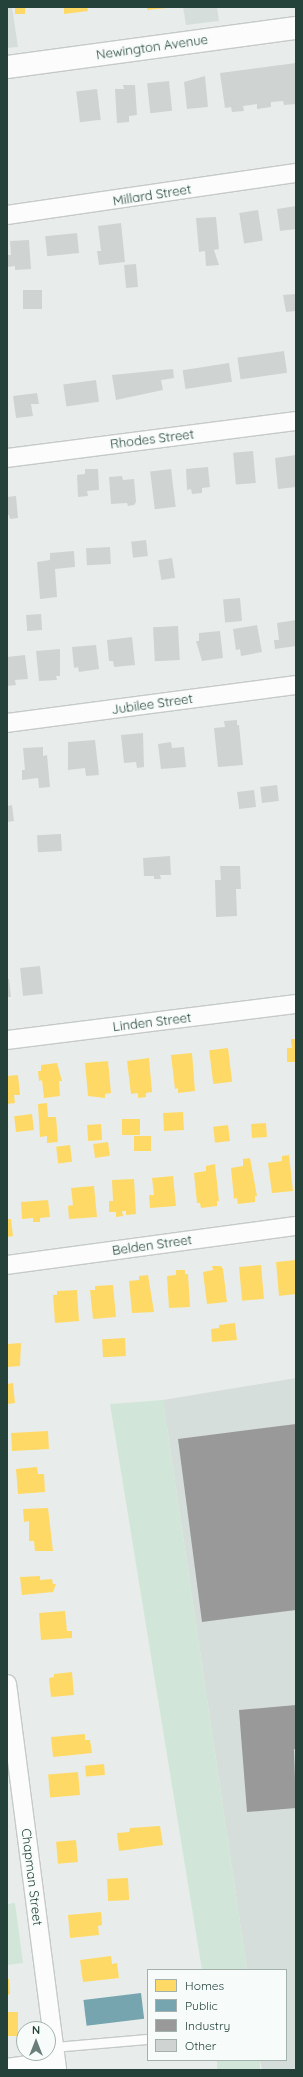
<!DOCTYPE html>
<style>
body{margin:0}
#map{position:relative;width:303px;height:2077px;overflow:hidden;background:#e8edeb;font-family:Quicksand,sans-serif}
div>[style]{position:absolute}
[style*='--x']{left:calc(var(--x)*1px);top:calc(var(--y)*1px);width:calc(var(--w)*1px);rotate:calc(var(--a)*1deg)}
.built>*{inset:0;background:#d6dedb}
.green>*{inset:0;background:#d1e6d8;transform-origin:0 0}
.homes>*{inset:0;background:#ffd966;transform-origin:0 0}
.public>*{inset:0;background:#76a5af;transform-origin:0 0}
.industry>*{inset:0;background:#999}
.building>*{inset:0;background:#cfd4d2;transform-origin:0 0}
.roads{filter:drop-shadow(1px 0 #c5cac8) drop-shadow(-1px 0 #c5cac8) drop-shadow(0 1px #c5cac8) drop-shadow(0 -1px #c5cac8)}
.service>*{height:9px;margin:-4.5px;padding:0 4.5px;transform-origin:4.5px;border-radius:4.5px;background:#fcfcfc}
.minor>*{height:18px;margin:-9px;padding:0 9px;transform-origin:9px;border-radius:9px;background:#fcfcfc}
.secondary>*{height:22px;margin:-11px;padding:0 11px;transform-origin:11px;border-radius:11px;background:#fcfcfc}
span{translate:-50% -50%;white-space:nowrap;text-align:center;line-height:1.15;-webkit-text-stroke:4px #f7fbf9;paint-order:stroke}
.street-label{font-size:13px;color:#24423a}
.frame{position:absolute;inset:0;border:8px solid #24423a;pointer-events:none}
.legend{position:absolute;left:147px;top:1969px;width:140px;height:92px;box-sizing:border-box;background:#f7fbf9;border:1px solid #a3b1ad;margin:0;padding:5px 7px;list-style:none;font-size:12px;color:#24423a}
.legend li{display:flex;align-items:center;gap:8px;height:20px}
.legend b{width:20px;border:1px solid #a3b1ad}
.north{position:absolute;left:16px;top:2021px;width:40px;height:40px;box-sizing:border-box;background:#f7fbf9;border:1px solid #a3b1ad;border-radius:50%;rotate:0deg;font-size:11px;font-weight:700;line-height:16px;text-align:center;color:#24423a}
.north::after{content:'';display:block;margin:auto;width:14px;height:18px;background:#697e78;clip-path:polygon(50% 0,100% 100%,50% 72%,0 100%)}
</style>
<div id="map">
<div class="built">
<div style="clip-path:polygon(7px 7px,12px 7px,18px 47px,7px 48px)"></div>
<div style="clip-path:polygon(183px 7px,217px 7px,219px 21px,186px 25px)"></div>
<div style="clip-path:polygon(296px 1378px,296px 2070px,262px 2070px,260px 2060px,286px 2060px,286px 1970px,247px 1970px,163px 1400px)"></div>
</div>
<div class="green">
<div style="clip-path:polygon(163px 1400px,247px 1970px,202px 1970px,110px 1404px)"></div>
<div style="clip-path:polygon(15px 1903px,23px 1963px,7px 1965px,7px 1904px)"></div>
<div style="left:217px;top:2060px;width:43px;height:10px"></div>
</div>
<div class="homes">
<div style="left:15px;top:7px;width:10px;height:7px"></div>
<div style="clip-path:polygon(64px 7px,87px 7px,88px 11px,64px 14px)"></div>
<div style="clip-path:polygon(147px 7px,167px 7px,167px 8px,147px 10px)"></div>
<div style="clip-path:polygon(291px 1039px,296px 1039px,296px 1062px,287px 1062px,287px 1048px,292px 1048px)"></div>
<div style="left:228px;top:1048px;width:34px;height:19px;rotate:83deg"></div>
<div style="clip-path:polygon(192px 1053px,195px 1091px,178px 1093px,178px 1088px,175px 1089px,171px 1055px)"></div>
<div style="clip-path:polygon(149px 1058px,152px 1092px,146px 1093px,146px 1097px,138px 1098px,138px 1093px,131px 1094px,127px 1061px)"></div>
<div style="clip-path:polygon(108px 1061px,111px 1093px,105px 1094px,105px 1098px,88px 1096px,85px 1063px)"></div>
<div style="clip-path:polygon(57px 1063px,62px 1081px,59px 1081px,60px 1096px,44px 1098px,42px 1080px,39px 1081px,38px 1071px,41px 1071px,41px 1065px)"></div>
<div style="clip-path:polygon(18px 1075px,20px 1095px,14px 1095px,15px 1103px,7px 1104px,7px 1076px)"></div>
<div style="clip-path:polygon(47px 1103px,48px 1117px,56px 1117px,58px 1142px,47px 1143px,47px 1136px,40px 1137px,38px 1104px)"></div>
<div style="left:183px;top:1112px;width:18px;height:20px;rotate:87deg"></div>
<div style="left:32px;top:1114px;width:16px;height:18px;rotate:83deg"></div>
<div style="left:122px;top:1119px;width:18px;height:16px"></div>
<div style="left:266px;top:1123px;width:14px;height:15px;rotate:86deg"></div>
<div style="left:101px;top:1124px;width:16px;height:14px;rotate:86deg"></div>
<div style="left:228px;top:1125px;width:16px;height:15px;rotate:83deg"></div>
<div style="left:151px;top:1136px;width:15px;height:17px;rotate:90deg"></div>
<div style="left:108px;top:1142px;width:14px;height:15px;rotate:82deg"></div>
<div style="left:70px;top:1145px;width:17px;height:14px;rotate:83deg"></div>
<div style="clip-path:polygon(289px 1155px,293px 1191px,272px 1193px,268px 1163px,282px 1161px,282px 1156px)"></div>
<div style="clip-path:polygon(250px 1158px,257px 1196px,255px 1196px,255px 1202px,238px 1204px,237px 1198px,234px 1199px,231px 1168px,243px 1166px,243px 1159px)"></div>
<div style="clip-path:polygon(215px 1164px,219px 1201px,217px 1201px,217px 1206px,201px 1208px,200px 1203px,197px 1203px,194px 1173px,206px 1171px,206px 1166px)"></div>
<div style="clip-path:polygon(173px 1176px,176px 1206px,150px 1208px,149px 1195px,154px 1195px,152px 1178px)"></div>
<div style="clip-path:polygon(134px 1179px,136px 1214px,126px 1215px,126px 1211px,122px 1211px,123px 1216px,116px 1217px,116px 1212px,109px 1212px,109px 1201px,113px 1201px,112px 1180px)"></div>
<div style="clip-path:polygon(94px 1186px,97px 1217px,69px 1219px,68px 1206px,73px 1205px,71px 1188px)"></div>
<div style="clip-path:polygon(48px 1200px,50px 1217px,40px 1218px,40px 1222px,33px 1222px,33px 1218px,22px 1219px,21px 1202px)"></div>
<div style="clip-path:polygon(7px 1219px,11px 1219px,13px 1236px,7px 1237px)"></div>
<div style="clip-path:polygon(296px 1260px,296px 1294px,279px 1296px,276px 1262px)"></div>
<div style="left:261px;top:1265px;width:34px;height:22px;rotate:85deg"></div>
<div style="clip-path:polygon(212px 1266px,221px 1266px,223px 1269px,227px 1302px,207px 1304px,203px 1272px,213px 1270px)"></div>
<div style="clip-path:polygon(176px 1270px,185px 1270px,185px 1274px,188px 1274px,190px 1307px,169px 1308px,167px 1276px,176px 1275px)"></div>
<div style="clip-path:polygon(148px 1275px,154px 1312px,132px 1313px,129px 1281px,139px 1280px,139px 1276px)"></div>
<div style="clip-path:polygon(113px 1285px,116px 1317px,93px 1319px,90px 1290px,95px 1290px,95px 1286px)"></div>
<div style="clip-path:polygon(77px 1290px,79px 1321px,55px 1323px,53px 1295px,57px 1295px,57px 1291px)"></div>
<div style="clip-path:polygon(235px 1323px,237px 1340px,212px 1342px,211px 1329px,219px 1328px,219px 1325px)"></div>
<div style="left:125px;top:1338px;width:18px;height:23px;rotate:87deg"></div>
<div style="clip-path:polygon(21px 1343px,20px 1366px,7px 1367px,7px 1344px)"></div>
<div style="clip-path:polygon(13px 1383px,15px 1403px,7px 1404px,7px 1384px)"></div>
<div style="left:48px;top:1431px;width:18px;height:37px;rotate:87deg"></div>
<div style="clip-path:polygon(37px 1467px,38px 1474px,44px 1474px,45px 1492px,18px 1494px,16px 1469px)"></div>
<div style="clip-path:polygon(48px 1508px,53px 1551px,35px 1551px,34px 1541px,29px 1541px,29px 1521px,24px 1522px,23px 1509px)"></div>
<div style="clip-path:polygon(40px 1576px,40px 1580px,52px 1579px,53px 1584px,56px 1584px,53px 1592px,22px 1595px,20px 1577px)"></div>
<div style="clip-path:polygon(65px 1611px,67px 1631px,72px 1631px,72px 1638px,41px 1640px,39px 1613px)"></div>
<div style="clip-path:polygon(72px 1672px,74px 1695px,51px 1697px,49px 1678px,54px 1677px,54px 1674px)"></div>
<div style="clip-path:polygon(85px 1734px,85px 1740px,90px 1740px,92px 1753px,53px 1757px,51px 1737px)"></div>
<div style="left:104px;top:1764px;width:11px;height:19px;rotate:85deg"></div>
<div style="left:78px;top:1772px;width:23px;height:30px;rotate:85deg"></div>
<div style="clip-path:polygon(160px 1826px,163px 1845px,119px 1851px,117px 1833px,129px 1832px,130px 1828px)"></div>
<div style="left:76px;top:1840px;width:22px;height:20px;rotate:85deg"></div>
<div style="left:128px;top:1878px;width:22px;height:21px;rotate:87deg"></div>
<div style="clip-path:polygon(101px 1912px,102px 1925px,98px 1926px,99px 1935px,70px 1938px,68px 1915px)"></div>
<div style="clip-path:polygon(111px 1956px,112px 1964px,117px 1963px,119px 1978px,83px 1982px,80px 1960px)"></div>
<div style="clip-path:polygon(7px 1979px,9px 1979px,10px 1994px,7px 1995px)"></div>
<div style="left:7px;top:2012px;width:11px;height:24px"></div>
</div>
<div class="public">
<div style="left:141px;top:1993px;width:26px;height:58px;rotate:83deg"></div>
</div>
<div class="industry">
<div style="clip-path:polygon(296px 1424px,296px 1610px,202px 1622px,178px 1439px)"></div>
<div style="clip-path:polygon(296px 1705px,296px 1749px,294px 1749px,296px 1808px,247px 1812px,239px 1710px)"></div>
</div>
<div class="building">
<div style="clip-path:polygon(296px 63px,296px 104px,284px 105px,283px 101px,271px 102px,271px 107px,257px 109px,257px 104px,243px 106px,244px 111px,232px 112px,231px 107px,225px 108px,220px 73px)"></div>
<div style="clip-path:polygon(205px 76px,208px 107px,187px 109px,184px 82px)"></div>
<div style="left:169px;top:81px;width:30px;height:22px;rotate:84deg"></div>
<div style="clip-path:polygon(123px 85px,135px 85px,137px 115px,129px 116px,129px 122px,117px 123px,115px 89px,124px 89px)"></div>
<div style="left:97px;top:89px;width:31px;height:21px;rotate:83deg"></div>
<div style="clip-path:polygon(296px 206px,296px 229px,280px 231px,277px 209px)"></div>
<div style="left:258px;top:210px;width:31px;height:19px;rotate:81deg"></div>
<div style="clip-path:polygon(216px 217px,219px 249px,214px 250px,219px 265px,206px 266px,205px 251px,199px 252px,196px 218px)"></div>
<div style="clip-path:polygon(121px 223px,125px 262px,99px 265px,97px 251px,101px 251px,98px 226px)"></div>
<div style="left:77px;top:233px;width:20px;height:32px;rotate:84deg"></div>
<div style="clip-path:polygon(29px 240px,31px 269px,15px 270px,15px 266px,7px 267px,7px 255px,11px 255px,10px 241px)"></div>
<div style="left:136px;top:264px;width:23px;height:12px;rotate:85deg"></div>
<div style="left:42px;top:290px;width:19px;height:19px;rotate:90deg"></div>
<div style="clip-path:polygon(296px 294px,296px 311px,286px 312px,283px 295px)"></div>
<div style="left:284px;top:351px;width:22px;height:47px;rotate:82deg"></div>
<div style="left:229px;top:363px;width:19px;height:47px;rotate:81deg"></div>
<div style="clip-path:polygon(173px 369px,174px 378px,161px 380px,163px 390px,116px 400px,112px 375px)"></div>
<div style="left:96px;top:380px;width:22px;height:33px;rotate:82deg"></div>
<div style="clip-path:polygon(37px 393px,39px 404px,31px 404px,33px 416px,16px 418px,13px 396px)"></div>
<div style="left:253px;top:451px;width:32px;height:20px;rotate:85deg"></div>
<div style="clip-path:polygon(296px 455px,296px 487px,278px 489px,275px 458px)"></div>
<div style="clip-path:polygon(208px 467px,210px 487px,202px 488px,202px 493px,192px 494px,191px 489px,187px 490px,186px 469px)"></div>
<div style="clip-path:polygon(85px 469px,98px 469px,99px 490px,87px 491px,88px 496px,78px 497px,77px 475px,85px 474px)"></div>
<div style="left:171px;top:469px;width:38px;height:21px;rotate:83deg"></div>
<div style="clip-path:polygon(122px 476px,123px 480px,134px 479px,136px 502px,134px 505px,128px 506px,127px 503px,111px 504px,109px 477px)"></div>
<div style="clip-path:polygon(16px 496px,18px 518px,10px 519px,9px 515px,7px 515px,7px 497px)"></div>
<div style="left:146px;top:540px;width:16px;height:15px;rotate:83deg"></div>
<div style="left:110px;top:547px;width:17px;height:24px;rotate:87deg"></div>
<div style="clip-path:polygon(74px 551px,75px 567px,55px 569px,57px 597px,40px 599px,37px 562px,50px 560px,50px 553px)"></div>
<div style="left:172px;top:558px;width:20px;height:14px;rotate:81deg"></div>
<div style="left:240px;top:598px;width:23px;height:17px;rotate:85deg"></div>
<div style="left:41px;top:614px;width:16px;height:15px;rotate:86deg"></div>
<div style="clip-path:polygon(296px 620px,296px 646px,275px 649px,274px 640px,279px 640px,277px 623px)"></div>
<div style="clip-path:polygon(257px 625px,262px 652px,241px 656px,240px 649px,236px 650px,233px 629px)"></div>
<div style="left:178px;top:626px;width:34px;height:25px;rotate:87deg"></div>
<div style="clip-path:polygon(220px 631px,223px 658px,202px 661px,196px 641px,199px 641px,199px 633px)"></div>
<div style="clip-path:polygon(132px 637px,135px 665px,114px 667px,113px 661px,109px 661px,107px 640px)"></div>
<div style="clip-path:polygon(96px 645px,99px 669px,79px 672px,78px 667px,74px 668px,72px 647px)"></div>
<div style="clip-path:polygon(60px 649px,60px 676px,56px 676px,57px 680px,39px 681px,36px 651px)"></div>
<div style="clip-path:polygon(25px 655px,28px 679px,15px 680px,16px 685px,7px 686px,7px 657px)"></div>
<div style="clip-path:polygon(237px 720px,237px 725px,239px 725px,243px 765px,218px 767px,214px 728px,225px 727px,224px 721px)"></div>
<div style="clip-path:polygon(143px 733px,144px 767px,137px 768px,136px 762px,124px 763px,121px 735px)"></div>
<div style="clip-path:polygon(95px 740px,99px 775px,86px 776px,85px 768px,68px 770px,68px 742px)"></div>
<div style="clip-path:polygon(171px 742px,172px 748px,184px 747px,186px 767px,161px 769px,158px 744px)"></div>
<div style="clip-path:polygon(43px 747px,43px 756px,47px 755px,50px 787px,39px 788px,38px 778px,22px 780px,22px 770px,25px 770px,23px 748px)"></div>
<div style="left:277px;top:785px;width:16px;height:17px;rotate:83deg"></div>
<div style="left:254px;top:790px;width:17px;height:17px;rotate:83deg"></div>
<div style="clip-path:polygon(12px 805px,14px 821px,7px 822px,7px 806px)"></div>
<div style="left:61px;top:834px;width:17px;height:24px;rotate:87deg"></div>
<div style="clip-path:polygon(170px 856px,171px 875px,160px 875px,161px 879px,154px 879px,154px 876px,144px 876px,143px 858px)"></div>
<div style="clip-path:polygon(220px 866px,240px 866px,241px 889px,236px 889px,237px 916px,216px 917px,215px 880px,221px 880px)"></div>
<div style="left:40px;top:966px;width:28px;height:20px;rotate:84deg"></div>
<div style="clip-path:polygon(7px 979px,9px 979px,11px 997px,7px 997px)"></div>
</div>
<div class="roads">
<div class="service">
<div style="--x:54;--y:2047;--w:94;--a:-4.9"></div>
</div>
<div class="minor">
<div style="--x:7;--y:215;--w:292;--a:-8.3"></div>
<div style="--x:7;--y:458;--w:291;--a:-7.3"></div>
<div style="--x:7;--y:723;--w:291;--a:-7.5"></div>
<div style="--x:7;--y:1040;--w:291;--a:-7.1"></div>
<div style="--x:7;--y:1265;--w:292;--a:-7.7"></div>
<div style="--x:7;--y:1684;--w:389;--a:82.6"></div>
<div style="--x:7;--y:2068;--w:49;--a:-8.1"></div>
</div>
<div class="secondary">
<div style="--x:7;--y:67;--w:292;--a:-7.7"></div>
</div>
</div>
<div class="street-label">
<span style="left:152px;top:47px;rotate:-8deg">Newington Avenue</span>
<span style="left:152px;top:195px;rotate:-9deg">Millard Street</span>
<span style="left:152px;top:439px;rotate:-7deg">Rhodes Street</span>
<span style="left:152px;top:704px;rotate:-8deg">Jubilee Street</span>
<span style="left:152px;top:1022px;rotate:-7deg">Linden Street</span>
<span style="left:152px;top:1245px;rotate:-8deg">Belden Street</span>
<span style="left:32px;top:1877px;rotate:83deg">Chapman Street</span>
</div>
<div class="frame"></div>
<ul class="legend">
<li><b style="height:11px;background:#ffd966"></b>Homes</li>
<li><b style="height:11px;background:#76a5af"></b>Public</li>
<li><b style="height:11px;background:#999"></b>Industry</li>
<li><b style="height:11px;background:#cfd4d2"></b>Other</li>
</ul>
<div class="north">N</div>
</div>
